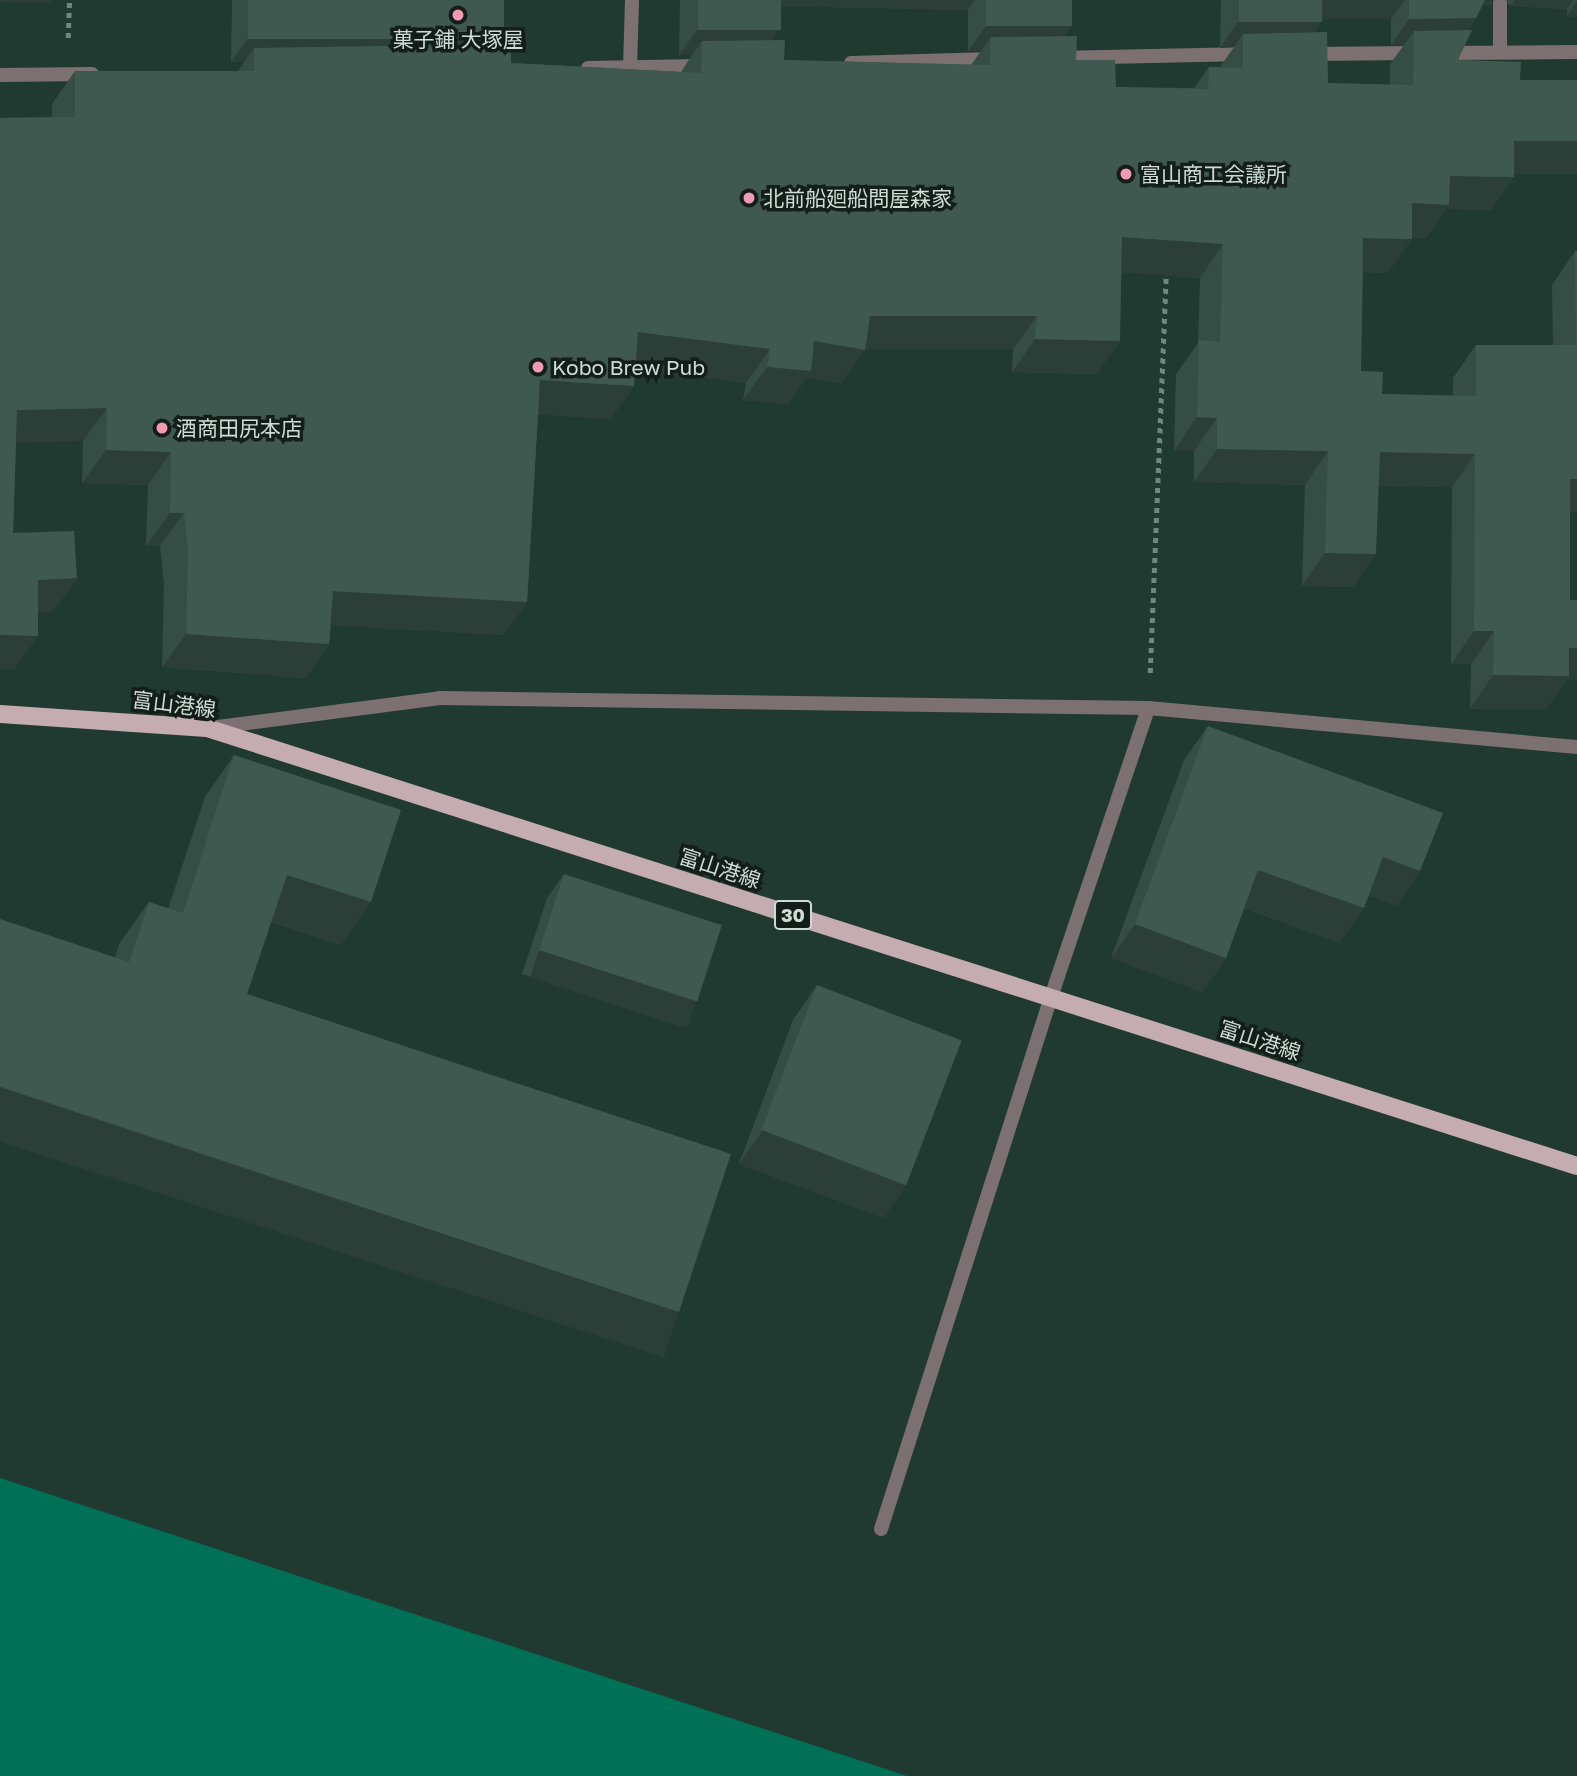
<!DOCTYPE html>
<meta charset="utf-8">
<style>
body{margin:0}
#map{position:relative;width:1577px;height:1776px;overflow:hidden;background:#203a31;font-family:"Golos Text","Noto Sans JP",sans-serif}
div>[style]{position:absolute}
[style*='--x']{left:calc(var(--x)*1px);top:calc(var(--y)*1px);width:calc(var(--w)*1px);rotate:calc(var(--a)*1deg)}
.water>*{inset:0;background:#007157}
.path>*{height:4.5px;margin-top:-2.25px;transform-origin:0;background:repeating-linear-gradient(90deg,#71867e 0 5px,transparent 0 10px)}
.service>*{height:14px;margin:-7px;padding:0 7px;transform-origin:7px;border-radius:7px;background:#7c7073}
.minor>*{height:14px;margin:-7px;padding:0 7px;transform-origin:7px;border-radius:7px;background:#7c7073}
.primary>*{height:18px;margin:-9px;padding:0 9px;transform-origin:9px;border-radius:9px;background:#c4acb1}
.wall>*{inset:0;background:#364d45}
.shaded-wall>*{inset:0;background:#2c3e38;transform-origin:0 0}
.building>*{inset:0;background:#3f5950;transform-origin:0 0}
.dots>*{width:19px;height:19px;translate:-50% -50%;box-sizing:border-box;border:4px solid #131e1a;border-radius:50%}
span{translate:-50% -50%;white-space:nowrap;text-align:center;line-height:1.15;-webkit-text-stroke:7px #131e1a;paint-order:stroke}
.shield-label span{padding:2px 5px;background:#131e1a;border:2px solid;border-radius:5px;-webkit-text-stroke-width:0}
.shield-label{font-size:19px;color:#cedcd6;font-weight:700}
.poi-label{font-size:21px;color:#cedcd6}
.left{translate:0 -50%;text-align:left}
.street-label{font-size:21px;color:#cedcd6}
</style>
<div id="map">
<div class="water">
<div style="clip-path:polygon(0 1478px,907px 1776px,0 1776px)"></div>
</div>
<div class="path">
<div style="--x:68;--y:38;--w:38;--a:-88"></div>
<div style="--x:1150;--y:673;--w:401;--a:-87.7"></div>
</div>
<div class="service">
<div style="--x:881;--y:1529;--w:559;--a:-72.28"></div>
</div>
<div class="minor">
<div style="--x:1500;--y:52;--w:52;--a:-90"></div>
<div style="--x:1442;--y:53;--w:135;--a:-0.4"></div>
<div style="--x:1309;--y:54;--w:106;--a:-0.5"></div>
<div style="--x:1057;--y:58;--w:190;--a:-1.2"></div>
<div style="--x:851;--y:63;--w:140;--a:-1.6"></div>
<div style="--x:588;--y:68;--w:113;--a:-1"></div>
<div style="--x:630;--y:68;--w:68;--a:-88.3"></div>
<div style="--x:0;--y:75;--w:92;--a:-0.6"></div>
<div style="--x:210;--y:728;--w:232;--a:-7.4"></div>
<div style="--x:440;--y:698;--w:708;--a:0.81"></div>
<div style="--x:1148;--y:708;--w:431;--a:5.2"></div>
<div style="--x:1051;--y:997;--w:305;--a:-71.4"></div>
</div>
<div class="primary">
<div style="--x:0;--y:714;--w:207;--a:3.9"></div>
<div style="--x:207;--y:728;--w:1438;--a:17.73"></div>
</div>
<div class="wall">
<div style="clip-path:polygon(evenodd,232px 0,504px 0,498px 44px,511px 63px,681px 72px,692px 55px,679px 55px,680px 0,1072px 0,1072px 24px,1064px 36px,1076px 60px,1116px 87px,1194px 88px,1209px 67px,1220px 67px,1234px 47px,1220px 48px,1221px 0,1494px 0,1490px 5px,1483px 4px,1476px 18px,1468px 30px,1458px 60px,1520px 80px,1577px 174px,1514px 174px,1514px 177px,1491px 210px,1446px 209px,1426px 238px,1412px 237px,1388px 273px,1363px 272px,1361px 371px,1382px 394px,1453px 396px,1453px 378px,1476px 345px,1553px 345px,1552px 285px,1575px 251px,1577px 251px,1577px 512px,1570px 512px,1566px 681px,1546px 709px,1470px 709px,1471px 664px,1451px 664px,1452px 487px,1379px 486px,1353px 587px,1302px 586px,1305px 485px,1194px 482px,1194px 451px,1174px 451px,1176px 374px,1198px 343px,1200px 278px,1122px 272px,1097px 374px,1012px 372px,1013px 349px,865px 349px,841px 383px,807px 377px,788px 404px,743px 400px,746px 383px,635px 368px,611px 419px,538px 414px,527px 602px,503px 635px,331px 625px,329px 644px,306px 678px,162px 667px,164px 583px,160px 546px,146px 546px,148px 485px,82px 483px,83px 441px,16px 442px,13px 533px,77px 578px,53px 611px,38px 612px,14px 669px,0 118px,52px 117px,52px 104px,75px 71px,238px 71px,244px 62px,231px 62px,232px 0,781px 6px,968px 10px,968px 51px,981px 51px,971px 65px,784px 60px,772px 40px,780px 29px,781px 6px,232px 0,1322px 19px,1391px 19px,1391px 45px,1404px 45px,1390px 64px,1390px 85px,1328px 83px,1314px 33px,1322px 19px)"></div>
<div style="clip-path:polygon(1506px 0,1577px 0,1577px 17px,1567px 16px,1567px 9px,1510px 6px)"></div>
<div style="clip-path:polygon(1208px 726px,1420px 871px,1396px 906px,1369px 895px,1340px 943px,1244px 908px,1226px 958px,1202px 992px,1111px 958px,1184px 760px)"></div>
<div style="clip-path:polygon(234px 755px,341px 945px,271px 922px,247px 994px,649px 1355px,115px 957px,119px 944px,149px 902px,168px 909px,205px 797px)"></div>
<div style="clip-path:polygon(564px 874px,680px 1026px,522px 974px,547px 898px)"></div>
<div style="clip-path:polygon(817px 985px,884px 1218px,739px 1164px,793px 1020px)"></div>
</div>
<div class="shaded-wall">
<div style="clip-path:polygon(0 0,52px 0,50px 3px,0 2px)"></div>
<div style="clip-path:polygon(768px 0,975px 0,968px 10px,764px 6px)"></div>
<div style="clip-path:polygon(1317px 0,1405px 0,1391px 19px,1304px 19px)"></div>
<div style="clip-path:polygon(1480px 0,1494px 0,1490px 5px,1478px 4px)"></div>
<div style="clip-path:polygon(1514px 0,1573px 0,1567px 9px,1510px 6px)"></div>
<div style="clip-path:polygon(1577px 1px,1577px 17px,1567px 16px)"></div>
<div style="clip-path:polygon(1476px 18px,1458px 44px,1414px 31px,1404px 45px,1391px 45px,1409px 19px)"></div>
<div style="clip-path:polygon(1322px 21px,1304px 46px,1243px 34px,1234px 47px,1220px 48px,1238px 22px)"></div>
<div style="clip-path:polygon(1072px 24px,1054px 50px,991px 37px,981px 51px,968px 51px,986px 26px)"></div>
<div style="clip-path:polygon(780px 29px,762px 54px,702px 41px,692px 55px,679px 55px,697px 30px)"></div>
<div style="clip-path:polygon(504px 35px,488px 58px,254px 48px,244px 62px,231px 62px,247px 39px)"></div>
<div style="clip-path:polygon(1514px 141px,1577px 141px,1577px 174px,1491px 174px)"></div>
<div style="clip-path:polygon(1450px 176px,1514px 177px,1491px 210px,1446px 209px,1426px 238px,1389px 237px,1412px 203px)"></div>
<div style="clip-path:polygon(1122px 237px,1223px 244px,1200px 278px,1099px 271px)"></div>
<div style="clip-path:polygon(1363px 238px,1412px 239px,1388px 273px,1340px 271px)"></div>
<div style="clip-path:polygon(870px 316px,1037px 316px,1013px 349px,861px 349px,865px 350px,841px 383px,807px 377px,788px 404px,743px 400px,767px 367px,814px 341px)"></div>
<div style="clip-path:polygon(638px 332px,770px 349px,746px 383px,614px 365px)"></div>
<div style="clip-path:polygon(1035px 339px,1120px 341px,1097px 374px,1012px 372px)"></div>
<div style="clip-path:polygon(540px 380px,634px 386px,611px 419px,517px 413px)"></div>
<div style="clip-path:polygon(107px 408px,83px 441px,0 443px,17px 410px)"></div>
<div style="clip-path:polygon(1197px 417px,1217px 418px,1194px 451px,1174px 451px)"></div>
<div style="clip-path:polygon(1217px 449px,1328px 451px,1305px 485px,1194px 482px)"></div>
<div style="clip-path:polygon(106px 450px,171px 452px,148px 485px,82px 483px)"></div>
<div style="clip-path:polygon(1380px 452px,1475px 454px,1452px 487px,1357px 486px)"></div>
<div style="clip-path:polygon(1570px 479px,1577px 479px,1577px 512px,1547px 513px)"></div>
<div style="clip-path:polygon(170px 513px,184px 513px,160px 546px,146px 546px)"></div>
<div style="clip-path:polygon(1325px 553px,1376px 554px,1353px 587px,1302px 586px)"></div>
<div style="clip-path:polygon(77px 578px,53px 611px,15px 614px,38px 580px)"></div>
<div style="clip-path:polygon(333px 591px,527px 602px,503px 635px,310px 624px)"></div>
<div style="clip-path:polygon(1474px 631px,1494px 631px,1471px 664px,1451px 664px)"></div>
<div style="clip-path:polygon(186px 634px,329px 644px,306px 678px,162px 667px)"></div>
<div style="clip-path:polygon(0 635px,38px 636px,14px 669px,0 669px)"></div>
<div style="clip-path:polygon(1569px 648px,1577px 648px,1577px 680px,1566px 681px,1546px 709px,1470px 709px,1493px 675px)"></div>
<div style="clip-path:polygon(1383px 857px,1420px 871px,1396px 906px,1358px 892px)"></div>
<div style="clip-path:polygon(1258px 870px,1364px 908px,1340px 943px,1234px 904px)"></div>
<div style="clip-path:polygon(287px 875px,371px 902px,341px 945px,257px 917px)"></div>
<div style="clip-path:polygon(1135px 924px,1226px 958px,1202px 992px,1111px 958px)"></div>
<div style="left:539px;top:950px;width:165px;height:29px;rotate:18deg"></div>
<div style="left:0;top:1087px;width:715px;height:52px;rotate:18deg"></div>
<div style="clip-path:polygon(763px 1130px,908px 1183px,884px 1218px,739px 1164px)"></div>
</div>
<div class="building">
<div style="left:248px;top:0;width:256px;height:39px"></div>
<div style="left:698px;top:0;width:83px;height:30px"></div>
<div style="left:986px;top:0;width:86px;height:26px"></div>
<div style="left:1239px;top:0;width:83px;height:22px"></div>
<div style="clip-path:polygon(1409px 0,1485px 0,1476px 18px,1409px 19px)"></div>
<div style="clip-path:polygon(1472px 30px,1458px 60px,1521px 62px,1520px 80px,1577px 80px,1577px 141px,1514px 141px,1514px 177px,1450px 176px,1449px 205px,1412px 203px,1412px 239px,1363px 238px,1361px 371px,1383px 372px,1382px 394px,1476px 396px,1476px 345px,1576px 345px,1575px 251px,1577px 251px,1577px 479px,1570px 479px,1570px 600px,1577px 600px,1577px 648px,1569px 648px,1569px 676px,1493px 675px,1494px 631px,1474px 631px,1475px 454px,1380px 452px,1376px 554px,1325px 553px,1328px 451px,1217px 449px,1217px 418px,1197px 417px,1199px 340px,1220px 342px,1223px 244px,1122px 237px,1120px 341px,1035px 339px,1037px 316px,870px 316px,865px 350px,814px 341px,811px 371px,767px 367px,770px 349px,638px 332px,634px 386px,540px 380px,527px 602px,333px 591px,329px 644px,186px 634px,188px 550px,184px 513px,170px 513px,171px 452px,106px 450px,107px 408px,17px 410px,13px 533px,74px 531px,77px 578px,38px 580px,38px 636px,0 635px,0 118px,75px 117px,75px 71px,254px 71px,254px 48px,511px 44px,511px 63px,701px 73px,702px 41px,785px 40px,784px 60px,990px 65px,991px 37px,1077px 36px,1076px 60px,1115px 60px,1116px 87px,1208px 89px,1209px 67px,1243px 68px,1243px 34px,1327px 32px,1328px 83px,1413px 85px,1414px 31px)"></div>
<div style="clip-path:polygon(1208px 726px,1443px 813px,1420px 871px,1383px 857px,1364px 908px,1258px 870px,1226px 958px,1135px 924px)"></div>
<div style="clip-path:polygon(234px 755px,401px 810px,371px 902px,287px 875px,247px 994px,731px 1154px,679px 1312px,0 1087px,0 919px,129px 962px,149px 902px,183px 913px)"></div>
<div style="left:564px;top:874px;width:166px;height:80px;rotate:18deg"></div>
<div style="left:817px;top:985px;width:155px;height:155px;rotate:21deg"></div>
</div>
<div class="dots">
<div style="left:458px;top:15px;background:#f19ab1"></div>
<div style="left:1126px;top:174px;background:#f19ab1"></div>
<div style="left:749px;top:198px;background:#f19ab1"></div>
<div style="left:538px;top:367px;background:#f19ab1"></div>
<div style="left:162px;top:428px;background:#f19ab1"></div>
</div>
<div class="shield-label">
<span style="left:793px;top:915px">30</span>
</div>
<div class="poi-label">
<span style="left:458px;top:39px">菓子鋪 大塚屋</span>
<span class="left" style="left:1140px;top:174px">富山商工会議所</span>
<span class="left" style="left:763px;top:198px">北前船廻船問屋森家</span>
<span class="left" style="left:552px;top:367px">Kobo Brew Pub</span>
<span class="left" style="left:176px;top:428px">酒商田尻本店</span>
</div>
<div class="street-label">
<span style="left:174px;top:704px;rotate:7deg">富山港線</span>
<span style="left:720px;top:868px;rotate:18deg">富山港線</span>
<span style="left:1260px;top:1040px;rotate:18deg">富山港線</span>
</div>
</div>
